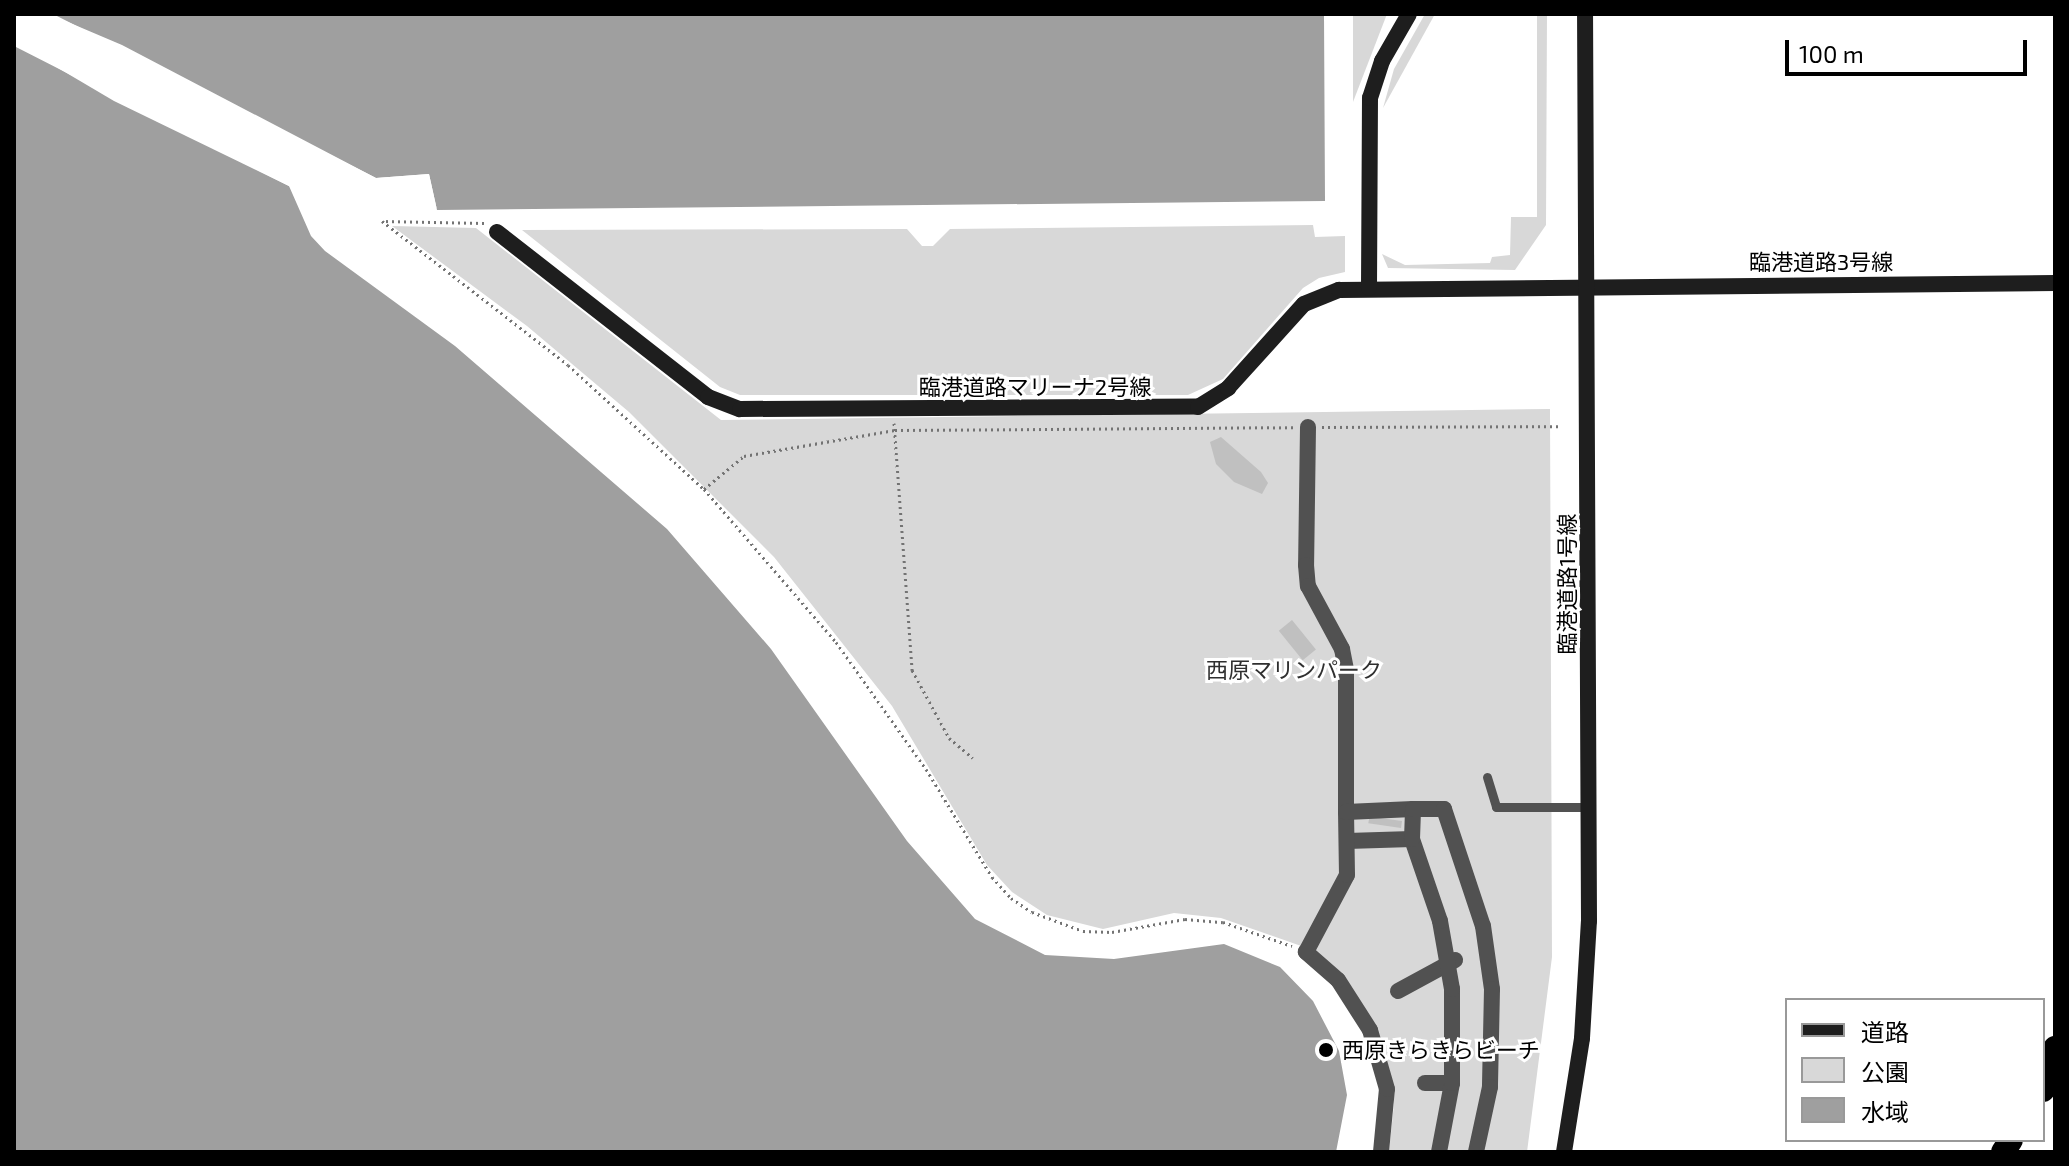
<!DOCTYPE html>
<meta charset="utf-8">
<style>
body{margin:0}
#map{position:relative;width:2069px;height:1166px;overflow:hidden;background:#fff;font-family:"Exo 2","Noto Sans JP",sans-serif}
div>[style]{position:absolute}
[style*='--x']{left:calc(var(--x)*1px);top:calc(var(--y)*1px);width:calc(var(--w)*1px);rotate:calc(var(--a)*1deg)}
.green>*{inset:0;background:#d8d8d8}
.water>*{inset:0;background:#9f9f9f}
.pier>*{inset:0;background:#fff}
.building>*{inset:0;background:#c0c0c0;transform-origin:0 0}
.path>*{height:3px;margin-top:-1.5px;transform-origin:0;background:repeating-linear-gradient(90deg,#737373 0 2px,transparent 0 6px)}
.lane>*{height:9px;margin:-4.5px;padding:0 4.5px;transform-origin:4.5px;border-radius:4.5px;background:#515151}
.street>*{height:16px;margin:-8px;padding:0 8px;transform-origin:8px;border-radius:8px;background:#515151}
.secondary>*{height:16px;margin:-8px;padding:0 8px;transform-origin:8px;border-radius:8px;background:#1e1e1e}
.highway>*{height:24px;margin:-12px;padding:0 12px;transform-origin:12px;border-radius:12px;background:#000}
.dots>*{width:22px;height:22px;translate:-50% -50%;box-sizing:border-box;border:4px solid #fff;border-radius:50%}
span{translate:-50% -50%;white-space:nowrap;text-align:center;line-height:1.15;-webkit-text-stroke:6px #fff;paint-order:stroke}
.street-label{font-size:22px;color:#000}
.park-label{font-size:22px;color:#2f2f2f}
.poi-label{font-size:22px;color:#000}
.left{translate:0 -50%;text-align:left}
.frame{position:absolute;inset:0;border:16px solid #000;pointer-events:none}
.legend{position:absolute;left:1785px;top:998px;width:260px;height:144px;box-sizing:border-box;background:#fff;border:2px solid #999;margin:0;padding:10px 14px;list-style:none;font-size:24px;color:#000}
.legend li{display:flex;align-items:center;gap:16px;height:40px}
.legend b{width:40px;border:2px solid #999}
.scale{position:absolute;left:1785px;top:40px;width:242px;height:36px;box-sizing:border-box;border:4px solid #000;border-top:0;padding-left:10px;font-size:24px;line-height:28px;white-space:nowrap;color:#000;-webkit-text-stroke:6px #fff;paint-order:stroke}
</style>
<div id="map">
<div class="green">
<div style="clip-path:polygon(1353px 14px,1387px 14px,1353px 102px)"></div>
<div style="clip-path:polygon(1425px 14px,1435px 14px,1383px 108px,1394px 69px)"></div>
<div style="clip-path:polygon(1537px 14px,1547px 14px,1546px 225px,1515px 270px,1388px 268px,1382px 254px,1405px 265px,1490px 263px,1492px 257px,1510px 255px,1511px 217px,1537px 217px)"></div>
<div style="clip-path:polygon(1313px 225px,1315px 237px,1345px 236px,1345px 272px,1319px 278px,1303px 288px,1223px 379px,1188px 395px,740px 395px,720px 387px,522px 230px,907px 229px,922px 246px,933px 246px,950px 229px)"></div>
<div style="clip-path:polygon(392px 226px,476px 228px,721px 420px,1550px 409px,1552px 957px,1527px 1152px,1389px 1152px,1394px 1104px,1389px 1068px,1375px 1031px,1304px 947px,1221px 918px,1174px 913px,1103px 929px,1047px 915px,1012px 892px,987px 865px,892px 706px,774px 557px,629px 412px,527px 326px)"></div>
</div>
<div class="water">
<div style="clip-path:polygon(53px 14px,1324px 14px,1325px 201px,437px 210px,429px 174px,376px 178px)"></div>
<div style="clip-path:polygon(14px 46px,289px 186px,311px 236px,325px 251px,455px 346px,667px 529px,771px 649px,907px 841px,975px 919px,1045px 955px,1114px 959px,1224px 944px,1280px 967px,1313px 1001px,1339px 1051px,1347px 1095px,1336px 1152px,14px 1152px)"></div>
</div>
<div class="pier">
<div style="clip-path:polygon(49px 14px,122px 45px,376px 178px,429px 174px,437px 210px,426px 178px,375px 182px)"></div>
<div style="clip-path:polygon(14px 42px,291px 182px,295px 189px,114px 101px)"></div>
</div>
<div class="building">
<div style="clip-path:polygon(1221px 437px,1261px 472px,1268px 483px,1262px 494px,1234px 482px,1216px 464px,1210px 442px)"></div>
<div style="left:1292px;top:620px;width:38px;height:17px;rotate:51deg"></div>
<div style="left:1402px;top:821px;width:7px;height:33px;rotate:98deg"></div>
</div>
<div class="path">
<div style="--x:484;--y:223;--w:102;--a:-178.9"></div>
<div style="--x:382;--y:221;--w:235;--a:37.7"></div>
<div style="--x:568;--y:365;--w:184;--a:42.4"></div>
<div style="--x:704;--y:489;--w:202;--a:49.2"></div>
<div style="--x:836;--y:642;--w:156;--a:54.7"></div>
<div style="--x:926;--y:769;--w:127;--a:58.6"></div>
<div style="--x:992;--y:877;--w:28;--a:48"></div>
<div style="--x:1011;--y:898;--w:25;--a:34"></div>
<div style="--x:1032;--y:912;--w:54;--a:20.4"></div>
<div style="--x:1083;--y:931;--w:29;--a:2"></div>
<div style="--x:1112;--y:932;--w:74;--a:-10.1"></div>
<div style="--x:1185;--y:919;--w:38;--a:5"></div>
<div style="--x:1223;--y:922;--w:73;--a:19.2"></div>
<div style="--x:894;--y:423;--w:248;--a:85.8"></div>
<div style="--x:912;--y:670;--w:77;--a:61.4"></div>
<div style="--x:949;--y:738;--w:31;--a:40"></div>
<div style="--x:1322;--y:427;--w:240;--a:-0.2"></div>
<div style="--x:704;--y:489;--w:52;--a:-39.5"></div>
<div style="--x:744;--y:456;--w:153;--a:-9.8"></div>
<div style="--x:895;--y:430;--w:399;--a:-0.4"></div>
</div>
<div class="lane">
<div style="--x:1487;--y:777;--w:31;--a:73"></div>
<div style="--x:1496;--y:807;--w:94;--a:0"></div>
</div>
<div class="street">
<div style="--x:1308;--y:427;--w:138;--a:90.8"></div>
<div style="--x:1306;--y:565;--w:21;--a:85"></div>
<div style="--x:1308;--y:586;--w:72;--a:61.6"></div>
<div style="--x:1342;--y:649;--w:21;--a:79"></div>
<div style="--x:1346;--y:670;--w:142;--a:90"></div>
<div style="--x:1347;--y:841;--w:65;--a:-1.8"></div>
<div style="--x:1398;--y:991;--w:65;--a:-28.5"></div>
<div style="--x:1425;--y:1083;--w:27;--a:0"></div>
<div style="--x:1381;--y:1152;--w:63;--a:-84.6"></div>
<div style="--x:1387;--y:1089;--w:61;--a:-106.1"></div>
<div style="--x:1370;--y:1030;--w:59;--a:-122.6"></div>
<div style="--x:1338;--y:980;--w:43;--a:-138.8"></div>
<div style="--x:1306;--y:952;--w:87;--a:-62"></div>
<div style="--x:1347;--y:875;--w:63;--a:-90.9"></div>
<div style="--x:1346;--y:812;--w:67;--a:-2.6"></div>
<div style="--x:1439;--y:1152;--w:70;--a:-79.3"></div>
<div style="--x:1452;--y:1083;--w:94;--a:-90"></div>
<div style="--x:1452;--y:989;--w:69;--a:-100"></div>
<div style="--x:1440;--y:921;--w:87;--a:-108.9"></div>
<div style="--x:1412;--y:839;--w:30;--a:-88"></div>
<div style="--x:1413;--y:809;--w:31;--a:0"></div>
<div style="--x:1444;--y:809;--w:123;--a:71.6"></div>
<div style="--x:1483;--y:926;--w:64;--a:81.9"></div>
<div style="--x:1492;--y:989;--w:98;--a:91.2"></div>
<div style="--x:1490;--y:1087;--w:66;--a:102.2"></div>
</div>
<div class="secondary">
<div style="--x:497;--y:232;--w:268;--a:38"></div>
<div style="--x:708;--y:397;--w:34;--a:21"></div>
<div style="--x:740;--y:409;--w:458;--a:-0.3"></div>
<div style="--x:1198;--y:407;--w:36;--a:-32"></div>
<div style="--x:1228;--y:388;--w:113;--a:-47.9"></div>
<div style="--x:1304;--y:304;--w:38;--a:-22"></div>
<div style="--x:1339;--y:290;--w:716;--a:-0.56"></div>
<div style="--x:1369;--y:288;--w:190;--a:-89.7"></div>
<div style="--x:1370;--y:98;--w:39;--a:-72"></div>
<div style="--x:1382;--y:61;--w:54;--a:-60.1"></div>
<div style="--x:1564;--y:1152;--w:115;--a:-81"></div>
<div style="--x:1582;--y:1038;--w:117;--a:-86.6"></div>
<div style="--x:1589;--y:921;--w:907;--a:-90.25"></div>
</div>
<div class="highway">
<div style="--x:2043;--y:1066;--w:22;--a:-56"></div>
<div style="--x:2043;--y:1090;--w:22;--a:-56"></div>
<div style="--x:2003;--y:1152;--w:14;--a:-56"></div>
</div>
<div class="dots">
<div style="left:1326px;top:1050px;background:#000"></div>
</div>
<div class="street-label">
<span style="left:1821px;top:262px">臨港道路3号線</span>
<span style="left:1035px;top:387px">臨港道路マリーナ2号線</span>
<span style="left:1567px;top:584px;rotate:-90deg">臨港道路1号線</span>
</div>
<div class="park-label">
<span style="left:1294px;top:670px">西原マリンパーク</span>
</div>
<div class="poi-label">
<span class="left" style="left:1342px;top:1050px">西原きらきらビーチ</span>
</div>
<div class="frame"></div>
<ul class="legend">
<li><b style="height:10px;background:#1e1e1e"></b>道路</li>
<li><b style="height:22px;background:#d8d8d8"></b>公園</li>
<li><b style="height:22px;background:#9f9f9f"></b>水域</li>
</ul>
<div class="scale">100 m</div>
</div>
